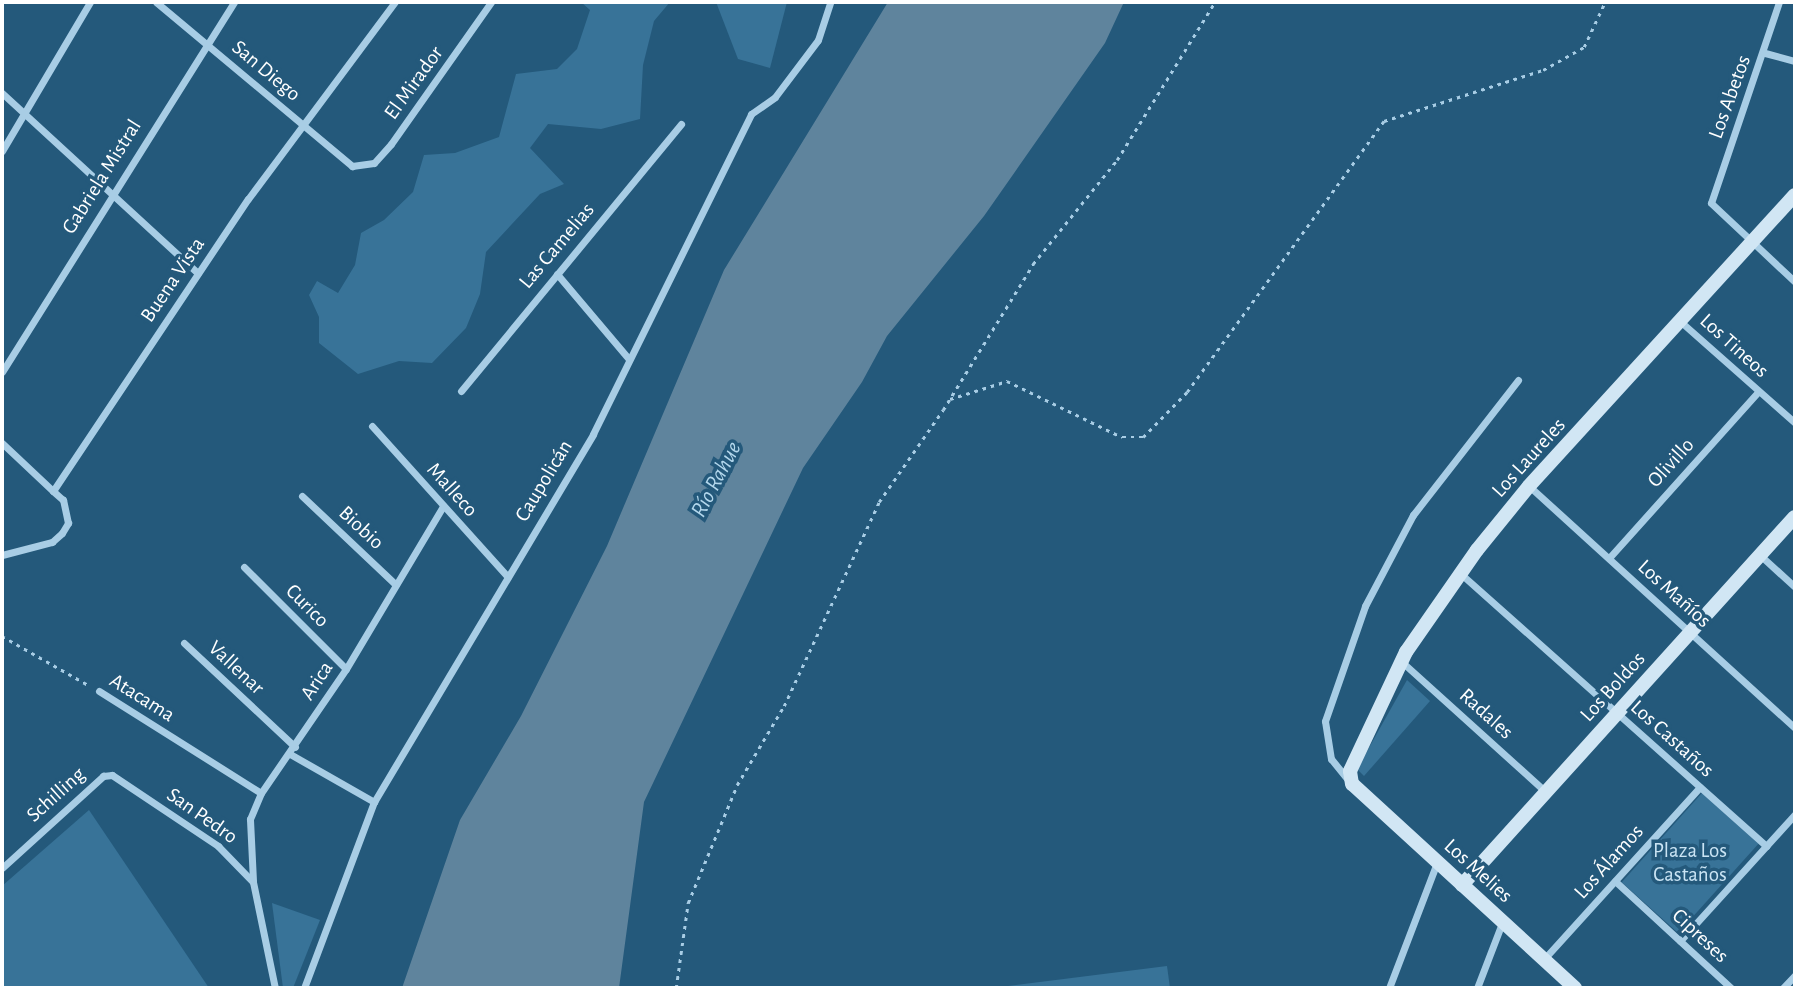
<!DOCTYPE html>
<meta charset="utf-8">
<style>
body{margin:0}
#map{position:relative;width:1797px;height:990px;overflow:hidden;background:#24597b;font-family:"Alegreya Sans",sans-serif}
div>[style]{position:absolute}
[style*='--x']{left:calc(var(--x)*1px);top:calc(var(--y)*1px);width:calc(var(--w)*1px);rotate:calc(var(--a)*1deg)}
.green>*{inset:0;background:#387398;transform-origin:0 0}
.water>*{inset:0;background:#5f849d}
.path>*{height:2.5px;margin-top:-1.25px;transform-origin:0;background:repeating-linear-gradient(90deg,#a8cde5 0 3.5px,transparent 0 8.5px)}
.street>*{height:7px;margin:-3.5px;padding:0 3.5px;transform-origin:3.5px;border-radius:3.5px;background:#a8cde5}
.secondary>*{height:14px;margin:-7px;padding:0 7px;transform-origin:7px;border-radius:7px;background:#d1e6f4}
span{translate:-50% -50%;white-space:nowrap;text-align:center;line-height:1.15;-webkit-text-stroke:7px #24597b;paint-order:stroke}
.street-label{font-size:21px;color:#fff}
.park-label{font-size:21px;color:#cae4f4}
.water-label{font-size:23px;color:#b3d7ec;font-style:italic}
.frame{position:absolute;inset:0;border:4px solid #fff;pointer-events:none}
</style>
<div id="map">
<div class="green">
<div style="clip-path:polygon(581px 2px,670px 2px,654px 21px,643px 65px,640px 119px,601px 129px,548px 124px,530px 148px,564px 184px,540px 194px,486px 252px,480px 294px,466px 328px,432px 363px,399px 361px,358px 374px,319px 343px,319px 317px,309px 295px,317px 281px,338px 293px,355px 265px,361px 233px,384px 220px,413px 192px,424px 155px,455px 153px,499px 137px,516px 74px,557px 69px,577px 49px,590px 10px)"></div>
<div style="clip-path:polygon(716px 2px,787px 2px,770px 68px,738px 59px)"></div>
<div style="clip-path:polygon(1407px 680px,1430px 701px,1364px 776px,1357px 769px)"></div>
<div style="left:1702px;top:793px;width:76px;height:120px;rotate:42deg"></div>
<div style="clip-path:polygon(89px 810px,209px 988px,2px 988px,2px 886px)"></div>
<div style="clip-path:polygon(272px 903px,320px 920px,293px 988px,283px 988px)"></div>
<div style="clip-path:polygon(1167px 966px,1170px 988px,992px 988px)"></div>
</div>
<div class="water">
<div style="clip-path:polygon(888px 2px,1124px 2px,1105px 43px,984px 216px,887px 336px,862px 382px,803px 468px,644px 802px,619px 988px,402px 988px,460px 820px,521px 716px,607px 546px,724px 270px)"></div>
</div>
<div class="path">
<div style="--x:950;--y:399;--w:60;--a:-17.5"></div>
<div style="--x:1007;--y:381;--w:128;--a:26"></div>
<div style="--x:1122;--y:437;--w:21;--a:0"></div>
<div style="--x:1143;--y:437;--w:63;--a:-45.6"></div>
<div style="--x:1187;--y:392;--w:335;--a:-54"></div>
<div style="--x:1384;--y:121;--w:167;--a:-17.8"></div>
<div style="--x:1543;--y:70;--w:47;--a:-29.3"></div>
<div style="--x:1584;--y:47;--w:50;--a:-65"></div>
<div style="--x:2;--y:636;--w:101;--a:29.6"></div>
<div style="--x:676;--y:988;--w:86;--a:-82"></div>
<div style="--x:688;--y:903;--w:128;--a:-67.4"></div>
<div style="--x:737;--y:785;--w:92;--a:-59.3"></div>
<div style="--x:784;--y:706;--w:225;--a:-65"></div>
<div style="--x:879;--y:502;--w:112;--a:-55.2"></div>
<div style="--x:943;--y:410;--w:172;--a:-58.3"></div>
<div style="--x:1033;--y:264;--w:134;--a:-51.1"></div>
<div style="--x:1117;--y:160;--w:186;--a:-58.2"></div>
</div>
<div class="street">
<div style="--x:156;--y:2;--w:256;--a:39.9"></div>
<div style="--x:352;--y:166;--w:22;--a:-8"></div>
<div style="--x:374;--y:163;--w:25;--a:-48"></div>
<div style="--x:391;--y:144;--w:174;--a:-54.8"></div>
<div style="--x:1779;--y:2;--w:212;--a:108.7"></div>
<div style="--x:1711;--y:203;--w:115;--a:43.2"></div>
<div style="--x:1765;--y:53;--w:31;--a:15"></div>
<div style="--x:2;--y:93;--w:266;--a:42.6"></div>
<div style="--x:2;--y:151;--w:173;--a:-59.4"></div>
<div style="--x:557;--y:274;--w:110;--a:49.8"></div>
<div style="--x:1681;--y:322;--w:152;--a:41.5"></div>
<div style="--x:2;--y:372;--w:437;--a:-57.9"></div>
<div style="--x:461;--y:391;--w:346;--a:-50.5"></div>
<div style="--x:372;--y:426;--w:203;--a:48"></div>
<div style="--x:2;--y:443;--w:70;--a:43.3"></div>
<div style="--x:1529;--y:486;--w:360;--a:42.3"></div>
<div style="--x:302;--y:496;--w:129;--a:43.4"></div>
<div style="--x:2;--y:555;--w:52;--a:-14.6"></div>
<div style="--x:52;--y:542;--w:13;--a:-42"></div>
<div style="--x:62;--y:533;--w:12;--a:-59"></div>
<div style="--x:68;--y:523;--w:24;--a:-102"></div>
<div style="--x:63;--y:500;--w:13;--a:-138"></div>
<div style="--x:53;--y:491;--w:351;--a:-56.3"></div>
<div style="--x:248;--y:199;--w:246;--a:-53.3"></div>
<div style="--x:1761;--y:556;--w:46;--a:42.4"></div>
<div style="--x:1609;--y:558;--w:224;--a:-48.1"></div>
<div style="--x:244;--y:567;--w:144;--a:45"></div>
<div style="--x:1461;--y:574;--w:409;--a:41.7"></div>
<div style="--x:184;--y:643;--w:152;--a:43.1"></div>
<div style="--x:1402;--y:662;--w:194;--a:42.1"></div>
<div style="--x:99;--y:691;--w:191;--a:32.2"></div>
<div style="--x:290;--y:754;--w:97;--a:29.7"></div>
<div style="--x:1349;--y:781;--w:28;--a:-129"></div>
<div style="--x:1331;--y:759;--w:38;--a:-99"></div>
<div style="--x:1325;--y:721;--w:122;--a:-70.8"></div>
<div style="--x:1365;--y:606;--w:103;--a:-62.2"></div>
<div style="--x:1413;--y:515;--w:171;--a:-52.1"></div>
<div style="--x:2;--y:868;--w:137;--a:-42.3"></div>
<div style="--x:103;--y:776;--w:9;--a:-6"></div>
<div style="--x:112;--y:775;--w:128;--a:33.8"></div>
<div style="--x:218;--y:846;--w:50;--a:45.8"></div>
<div style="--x:253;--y:882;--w:108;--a:78.3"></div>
<div style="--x:253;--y:881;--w:62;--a:-92.8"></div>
<div style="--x:250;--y:819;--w:28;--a:-67"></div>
<div style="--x:261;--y:793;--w:150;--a:-55.6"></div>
<div style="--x:346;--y:669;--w:190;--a:-59.2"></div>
<div style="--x:1615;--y:881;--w:158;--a:42.7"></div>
<div style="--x:1680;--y:941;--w:171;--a:-47.8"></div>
<div style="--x:1544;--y:959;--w:232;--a:-47.8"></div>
<div style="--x:304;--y:988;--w:199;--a:-69.4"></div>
<div style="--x:374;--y:802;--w:428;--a:-59.2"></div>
<div style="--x:593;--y:434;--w:357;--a:-63.7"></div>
<div style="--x:751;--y:114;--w:29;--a:-35"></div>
<div style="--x:775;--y:97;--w:71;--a:-53"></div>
<div style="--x:818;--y:40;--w:40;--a:-72"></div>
<div style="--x:1389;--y:988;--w:135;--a:-69.1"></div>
<div style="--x:1477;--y:988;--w:70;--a:-69"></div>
<div style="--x:1783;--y:988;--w:18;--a:-47"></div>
</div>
<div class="secondary">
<div style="--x:1462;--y:885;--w:496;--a:-47.9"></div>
<div style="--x:1575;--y:988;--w:302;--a:-137.5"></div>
<div style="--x:1352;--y:784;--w:13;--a:-99"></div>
<div style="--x:1350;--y:771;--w:132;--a:-64.8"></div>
<div style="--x:1406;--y:652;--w:124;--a:-55.2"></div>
<div style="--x:1477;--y:550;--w:82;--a:-50.9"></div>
<div style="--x:1529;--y:486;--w:394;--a:-47.6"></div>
</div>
<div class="street-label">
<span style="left:266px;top:71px;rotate:40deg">San Diego</span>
<span style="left:414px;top:83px;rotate:-54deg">El Mirador</span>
<span style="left:1730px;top:97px;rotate:-70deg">Los Abetos</span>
<span style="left:102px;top:177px;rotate:-58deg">Gabriela Mistral</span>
<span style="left:557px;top:246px;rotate:-50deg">Las Camelias</span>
<span style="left:173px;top:280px;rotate:-56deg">Buena Vista</span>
<span style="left:1734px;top:346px;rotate:42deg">Los Tineos</span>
<span style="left:1529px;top:458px;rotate:-48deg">Los Laureles</span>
<span style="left:1671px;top:463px;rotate:-48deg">Olivillo</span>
<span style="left:544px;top:481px;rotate:-59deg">Caupolicán</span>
<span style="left:452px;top:490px;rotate:48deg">Malleco</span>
<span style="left:361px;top:528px;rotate:43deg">Biobio</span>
<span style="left:1674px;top:594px;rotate:42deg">Los Mañíos</span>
<span style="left:307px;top:606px;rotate:45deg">Curico</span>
<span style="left:236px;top:668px;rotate:43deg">Vallenar</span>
<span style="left:317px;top:681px;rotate:-57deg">Arica</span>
<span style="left:1613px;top:687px;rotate:-48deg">Los Boldos</span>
<span style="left:142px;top:698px;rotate:32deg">Atacama</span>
<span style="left:1486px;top:714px;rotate:42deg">Radales</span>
<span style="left:1672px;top:739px;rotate:42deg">Los Castaños</span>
<span style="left:56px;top:795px;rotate:-42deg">Schilling</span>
<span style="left:202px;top:816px;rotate:35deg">San Pedro</span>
<span style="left:1609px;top:862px;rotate:-48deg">Los Álamos</span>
<span style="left:1478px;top:871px;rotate:42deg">Los Melies</span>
<span style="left:1700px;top:936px;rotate:43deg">Cipreses</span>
</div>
<div class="park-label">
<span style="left:1690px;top:863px">Plaza Los<br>Castaños</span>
</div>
<div class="water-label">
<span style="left:717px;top:480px;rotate:-62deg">Río Rahue</span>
</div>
<div class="frame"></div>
</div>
